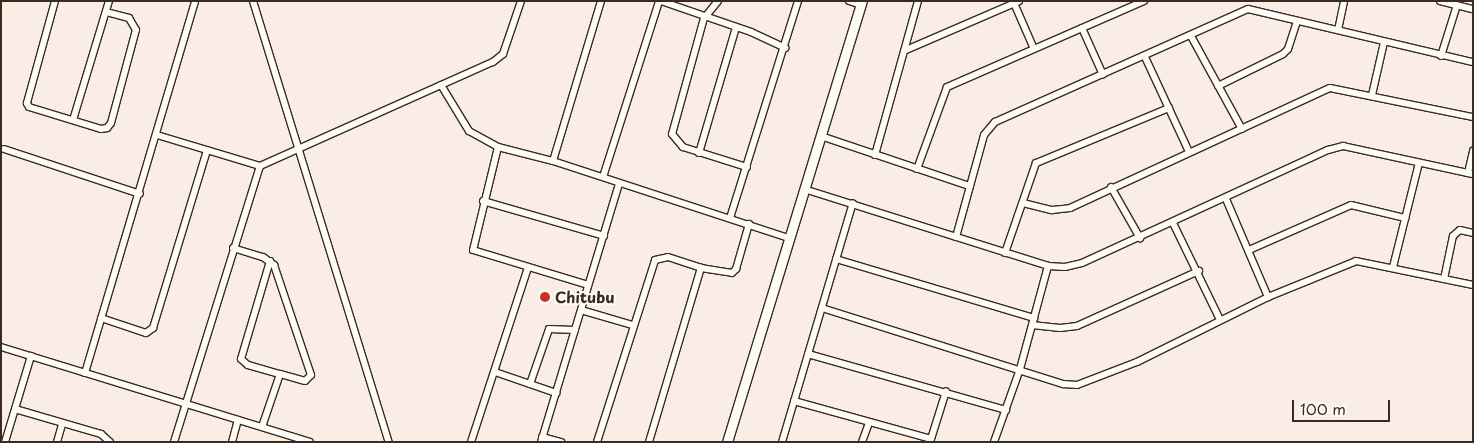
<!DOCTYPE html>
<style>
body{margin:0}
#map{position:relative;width:1474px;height:443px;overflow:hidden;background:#f9ede6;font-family:"Playpen Sans",sans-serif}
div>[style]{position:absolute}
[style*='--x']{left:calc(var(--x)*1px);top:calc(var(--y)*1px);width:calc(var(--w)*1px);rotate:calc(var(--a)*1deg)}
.roads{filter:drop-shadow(1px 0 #3b2a1e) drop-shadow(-1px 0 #3b2a1e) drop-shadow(0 1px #3b2a1e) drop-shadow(0 -1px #3b2a1e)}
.street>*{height:6px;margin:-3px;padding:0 3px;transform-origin:3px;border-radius:3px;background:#fdfcf7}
.secondary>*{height:9px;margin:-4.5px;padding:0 4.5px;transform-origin:4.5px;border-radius:4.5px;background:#fdfcf7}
.dots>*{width:14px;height:14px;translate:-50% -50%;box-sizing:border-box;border:2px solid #fdfcf7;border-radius:50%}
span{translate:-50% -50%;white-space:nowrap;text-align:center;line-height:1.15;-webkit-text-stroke:4px #fdfcf7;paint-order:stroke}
.poi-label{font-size:15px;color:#3b2a1e;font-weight:700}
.left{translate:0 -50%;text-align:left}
.frame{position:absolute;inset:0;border:2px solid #3b2a1e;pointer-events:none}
.scale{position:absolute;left:1292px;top:400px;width:98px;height:22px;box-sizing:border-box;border:2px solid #3b2a1e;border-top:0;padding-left:6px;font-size:15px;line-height:18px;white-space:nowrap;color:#3b2a1e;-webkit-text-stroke:4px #fdfcf7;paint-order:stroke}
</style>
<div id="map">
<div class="roads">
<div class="street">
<div style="--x:55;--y:1;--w:106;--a:105.4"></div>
<div style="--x:27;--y:103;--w:4;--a:63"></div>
<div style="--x:29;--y:107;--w:75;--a:17"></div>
<div style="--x:101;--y:129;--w:6;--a:-9"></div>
<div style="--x:107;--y:128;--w:6;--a:-51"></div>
<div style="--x:111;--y:123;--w:96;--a:-75"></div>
<div style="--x:136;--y:30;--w:14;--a:-120"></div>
<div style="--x:129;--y:18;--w:24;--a:-165"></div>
<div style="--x:253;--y:1;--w:461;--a:72.9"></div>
<div style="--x:661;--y:1;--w:95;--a:19"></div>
<div style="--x:751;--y:32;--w:38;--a:25"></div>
<div style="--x:718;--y:1;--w:22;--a:129"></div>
<div style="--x:704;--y:18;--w:120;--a:105.4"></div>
<div style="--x:672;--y:134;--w:17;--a:50"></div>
<div style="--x:683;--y:147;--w:67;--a:17.4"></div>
<div style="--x:849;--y:1;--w:13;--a:18"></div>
<div style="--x:1440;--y:1;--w:34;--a:14"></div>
<div style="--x:1014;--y:3;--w:50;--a:66.5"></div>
<div style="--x:1082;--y:28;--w:51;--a:65.9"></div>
<div style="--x:1338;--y:30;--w:30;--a:-78"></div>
<div style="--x:1191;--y:36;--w:106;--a:61.3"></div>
<div style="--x:906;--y:50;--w:123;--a:-23.4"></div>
<div style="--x:1441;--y:56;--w:53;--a:-72.6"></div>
<div style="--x:1145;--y:57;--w:105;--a:65.1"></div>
<div style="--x:441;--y:85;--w:54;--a:58.7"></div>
<div style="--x:469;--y:131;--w:33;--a:29"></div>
<div style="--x:498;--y:147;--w:57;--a:14.3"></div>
<div style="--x:553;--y:161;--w:247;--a:18.1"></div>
<div style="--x:1218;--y:86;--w:72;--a:-26.2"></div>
<div style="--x:1283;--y:54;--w:7;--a:-45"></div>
<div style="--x:1288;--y:49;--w:28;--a:-72"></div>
<div style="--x:1372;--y:95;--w:54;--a:-77.2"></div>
<div style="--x:73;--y:120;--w:124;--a:-73.2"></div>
<div style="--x:157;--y:135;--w:108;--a:16.8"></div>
<div style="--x:821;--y:136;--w:157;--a:18.6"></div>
<div style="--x:498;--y:147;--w:106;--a:103.6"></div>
<div style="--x:473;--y:250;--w:120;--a:16.9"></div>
<div style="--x:4;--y:149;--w:143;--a:18.3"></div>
<div style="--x:699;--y:153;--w:131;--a:-73.6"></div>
<div style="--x:875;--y:155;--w:160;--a:-74.4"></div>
<div style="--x:553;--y:161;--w:167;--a:-73.3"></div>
<div style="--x:917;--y:169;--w:87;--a:-69.9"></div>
<div style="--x:947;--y:87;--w:215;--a:-23.6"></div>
<div style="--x:1468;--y:173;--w:23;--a:-77"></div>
<div style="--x:603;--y:177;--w:185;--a:-72.3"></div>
<div style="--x:1111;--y:187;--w:59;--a:60.4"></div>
<div style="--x:804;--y:189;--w:256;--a:17.5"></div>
<div style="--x:1048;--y:266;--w:17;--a:3"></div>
<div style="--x:1065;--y:267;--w:17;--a:-13"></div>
<div style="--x:1082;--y:263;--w:271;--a:-24.7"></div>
<div style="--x:1328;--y:150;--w:16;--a:-15"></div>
<div style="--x:1343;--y:146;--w:133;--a:12.2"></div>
<div style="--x:1226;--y:199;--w:107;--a:66.8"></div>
<div style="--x:483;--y:201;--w:126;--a:16.1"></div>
<div style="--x:1023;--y:203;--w:30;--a:14"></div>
<div style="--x:1052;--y:210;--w:18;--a:-6"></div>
<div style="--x:1070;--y:208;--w:286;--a:-24.8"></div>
<div style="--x:1330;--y:88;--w:146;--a:11.5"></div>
<div style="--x:730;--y:218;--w:227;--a:-72.6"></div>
<div style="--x:1173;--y:223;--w:108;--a:64.1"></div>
<div style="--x:956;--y:237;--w:106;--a:-74.6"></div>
<div style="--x:984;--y:135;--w:17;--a:-50"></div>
<div style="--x:995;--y:122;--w:277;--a:-24.1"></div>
<div style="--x:1248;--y:9;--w:231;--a:13.3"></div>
<div style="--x:233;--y:248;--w:31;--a:17"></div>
<div style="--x:263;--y:257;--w:14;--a:36"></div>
<div style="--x:274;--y:265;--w:116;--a:71.4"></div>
<div style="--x:311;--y:375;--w:8;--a:135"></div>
<div style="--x:305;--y:381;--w:26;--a:-164"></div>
<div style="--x:280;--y:374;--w:56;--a:108.8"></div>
<div style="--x:1249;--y:250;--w:111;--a:-23.8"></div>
<div style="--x:1351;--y:205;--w:56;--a:13.5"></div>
<div style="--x:1005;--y:253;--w:95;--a:-71"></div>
<div style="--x:1036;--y:163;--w:144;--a:-22.5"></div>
<div style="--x:836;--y:259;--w:207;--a:16.6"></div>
<div style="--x:270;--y:261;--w:102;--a:106.5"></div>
<div style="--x:241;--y:359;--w:9;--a:41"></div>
<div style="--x:248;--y:365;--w:33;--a:16"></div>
<div style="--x:1393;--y:267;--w:107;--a:-76"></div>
<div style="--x:1444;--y:279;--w:44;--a:-78.2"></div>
<div style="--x:1453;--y:236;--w:9;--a:-41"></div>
<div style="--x:1460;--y:230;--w:13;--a:13"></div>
<div style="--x:822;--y:308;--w:253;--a:17.5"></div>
<div style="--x:1063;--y:384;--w:14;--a:4"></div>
<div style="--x:1077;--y:385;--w:64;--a:-21"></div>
<div style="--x:1137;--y:362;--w:146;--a:-26.4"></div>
<div style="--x:1268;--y:297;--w:95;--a:-22.2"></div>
<div style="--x:1356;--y:261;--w:119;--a:11.6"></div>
<div style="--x:581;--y:310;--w:53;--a:16.4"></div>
<div style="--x:101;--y:318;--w:47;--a:18.4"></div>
<div style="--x:146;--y:333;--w:9;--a:-36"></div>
<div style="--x:153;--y:328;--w:186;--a:-73.1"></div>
<div style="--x:1032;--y:325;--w:28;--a:6"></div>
<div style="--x:1060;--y:328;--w:17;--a:-7"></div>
<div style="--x:1077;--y:326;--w:134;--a:-24.3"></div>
<div style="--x:1;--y:347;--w:323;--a:17.1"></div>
<div style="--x:808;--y:354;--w:206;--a:15.8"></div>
<div style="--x:495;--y:372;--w:65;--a:19"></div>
<div style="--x:85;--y:373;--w:388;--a:-73.5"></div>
<div style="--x:530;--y:384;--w:58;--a:-70.9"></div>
<div style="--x:549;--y:329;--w:26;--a:2"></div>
<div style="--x:794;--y:401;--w:142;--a:15.5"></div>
<div style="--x:931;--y:439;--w:50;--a:-72.6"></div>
<div style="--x:15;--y:409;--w:90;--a:16.2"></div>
<div style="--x:101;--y:434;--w:12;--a:42"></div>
<div style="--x:542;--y:437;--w:20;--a:15"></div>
<div style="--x:5;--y:442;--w:90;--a:-73.2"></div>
<div style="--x:57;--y:442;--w:19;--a:-74"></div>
<div style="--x:174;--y:442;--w:289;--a:-72.7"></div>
<div style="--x:260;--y:166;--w:255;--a:-24.1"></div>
<div style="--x:493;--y:62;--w:13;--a:-39"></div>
<div style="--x:503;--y:54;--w:56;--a:-71.2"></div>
<div style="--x:232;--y:442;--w:23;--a:-75"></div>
<div style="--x:471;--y:442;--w:183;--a:-71.9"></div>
<div style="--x:541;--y:442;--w:270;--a:-73.2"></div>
<div style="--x:597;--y:442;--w:191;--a:-72.3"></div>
<div style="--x:655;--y:260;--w:13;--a:-13"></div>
<div style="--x:668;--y:257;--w:35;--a:18"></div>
<div style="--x:701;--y:268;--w:31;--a:9"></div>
<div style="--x:732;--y:273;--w:6;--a:-45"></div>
<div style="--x:736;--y:269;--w:47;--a:-73.9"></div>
<div style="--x:649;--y:442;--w:182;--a:-73.4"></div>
<div style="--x:782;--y:442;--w:249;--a:-73.5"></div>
<div style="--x:862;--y:442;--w:20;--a:-70"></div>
<div style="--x:994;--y:442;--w:77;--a:-70.4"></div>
<div style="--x:1020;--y:369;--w:107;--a:-74.8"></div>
</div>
<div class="secondary">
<div style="--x:727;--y:442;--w:461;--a:-73"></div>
</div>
</div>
<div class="dots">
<div style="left:545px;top:297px;background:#c8321e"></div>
</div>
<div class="poi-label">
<span class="left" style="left:555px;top:297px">Chitubu</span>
</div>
<div class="frame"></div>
<div class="scale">100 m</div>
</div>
